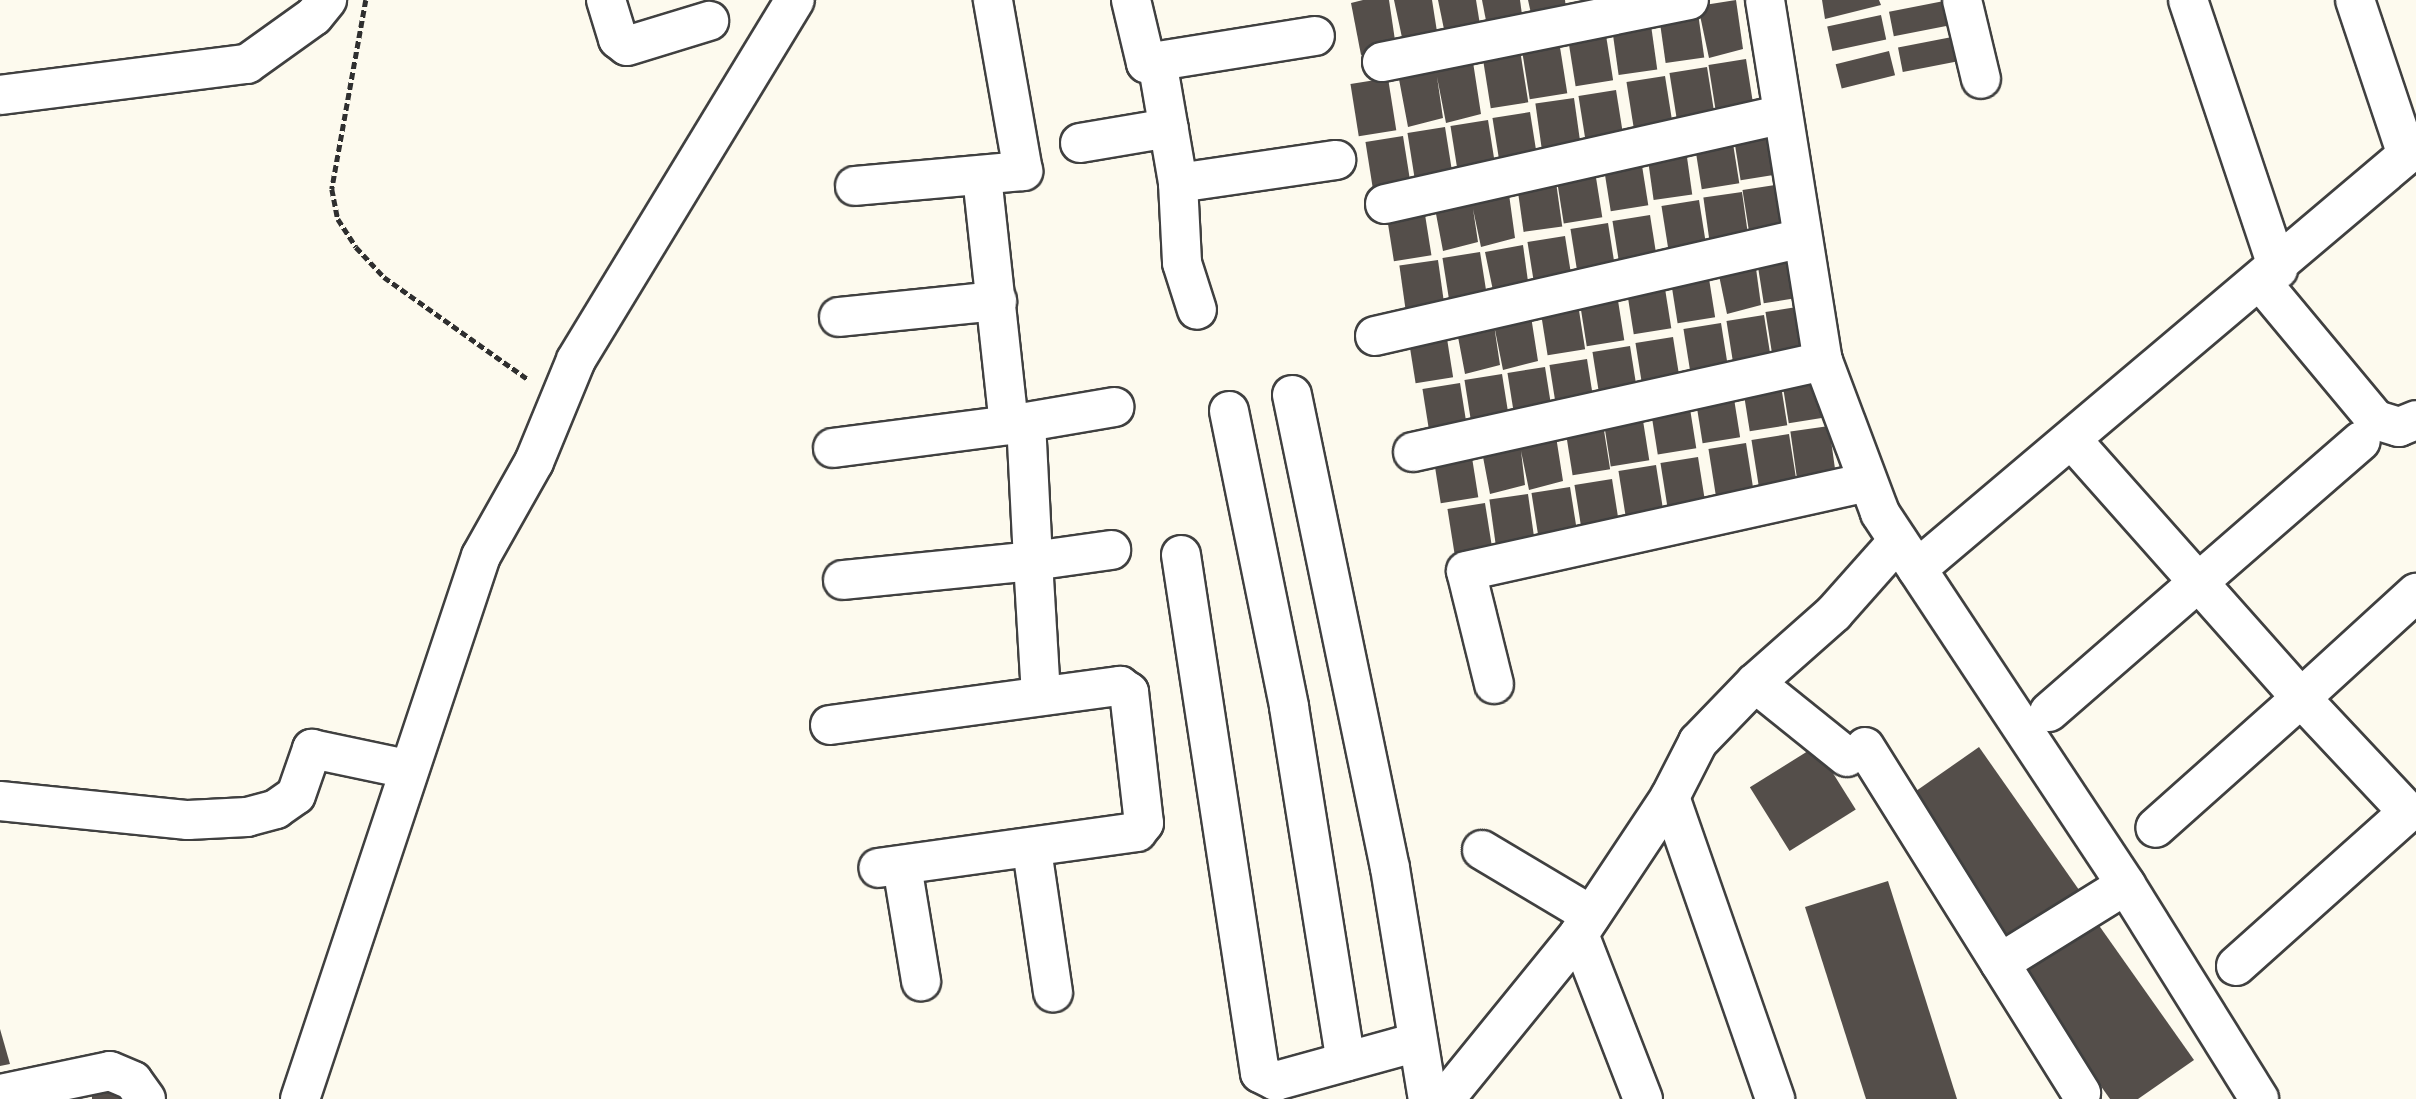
<!DOCTYPE html>
<style>
body{margin:0}
#map{position:relative;width:2416px;height:1099px;overflow:hidden;background:#fdfaee;font-family:"Playfair Display",serif}
div>[style]{position:absolute}
[style*='--x']{left:calc(var(--x)*1px);top:calc(var(--y)*1px);width:calc(var(--w)*1px);rotate:calc(var(--a)*1deg)}
.building>*{inset:0;background:#544e4a;transform-origin:0 0}
.path>*{height:4.5px;margin-top:-2.25px;transform-origin:0;background:repeating-linear-gradient(90deg,#2f2f2f 0 7px,transparent 0 10.5px)}
.roads{filter:drop-shadow(2px 0 #404040) drop-shadow(-2px 0 #404040) drop-shadow(0 2px #404040) drop-shadow(0 -2px #404040)}
.minor>*{height:38px;margin:-19px;padding:0 19px;transform-origin:19px;border-radius:19px;background:#fff}
span{translate:-50% -50%;white-space:nowrap;text-align:center;line-height:1.15;-webkit-text-stroke:7px #fff;paint-order:stroke}
</style>
<div id="map">
<div class="building">
<div style="clip-path:polygon(1363px 0,1389px 0,1396px 47px,1361px 55px,1351px 3px)"></div>
<div style="clip-path:polygon(1394px 0,1432px 0,1438px 38px,1404px 47px)"></div>
<div style="clip-path:polygon(1438px 0,1476px 0,1481px 31px,1446px 39px)"></div>
<div style="clip-path:polygon(1482px 0,1520px 0,1523px 22px,1488px 31px)"></div>
<div style="clip-path:polygon(1528px 0,1565px 0,1566px 9px,1532px 18px)"></div>
<div style="clip-path:polygon(1736px 0,1743px 49px,1709px 58px,1698px 6px)"></div>
<div style="clip-path:polygon(1822px 0,1879px 0,1881px 5px,1825px 19px)"></div>
<div style="left:1944px;top:1px;width:25px;height:56px;rotate:79deg"></div>
<div style="left:1697px;top:6px;width:52px;height:39px;rotate:82deg"></div>
<div style="left:1881px;top:15px;width:25px;height:55px;rotate:78deg"></div>
<div style="left:1650px;top:18px;width:52px;height:39px;rotate:82deg"></div>
<div style="left:1605px;top:29px;width:52px;height:38px;rotate:81deg"></div>
<div style="left:1952px;top:37px;width:25px;height:55px;rotate:79deg"></div>
<div style="left:1559px;top:41px;width:53px;height:38px;rotate:81deg"></div>
<div style="left:1520px;top:50px;width:53px;height:38px;rotate:81deg"></div>
<div style="left:1889px;top:51px;width:25px;height:55px;rotate:76deg"></div>
<div style="left:1746px;top:59px;width:52px;height:38px;rotate:81deg"></div>
<div style="clip-path:polygon(1473px 62px,1481px 114px,1446px 123px,1437px 77px,1443px 118px,1408px 127px,1398px 74px)"></div>
<div style="left:1707px;top:67px;width:53px;height:38px;rotate:81deg"></div>
<div style="left:1665px;top:76px;width:53px;height:39px;rotate:81deg"></div>
<div style="left:1388px;top:78px;width:53px;height:38px;rotate:81deg"></div>
<div style="left:1616px;top:90px;width:52px;height:38px;rotate:81deg"></div>
<div style="left:1574px;top:98px;width:52px;height:39px;rotate:82deg"></div>
<div style="left:1530px;top:112px;width:52px;height:38px;rotate:81deg"></div>
<div style="left:1488px;top:120px;width:52px;height:38px;rotate:81deg"></div>
<div style="left:1770px;top:123px;width:52px;height:38px;rotate:81deg"></div>
<div style="left:1445px;top:127px;width:53px;height:38px;rotate:81deg"></div>
<div style="left:1731px;top:131px;width:53px;height:38px;rotate:81deg"></div>
<div style="left:1403px;top:136px;width:53px;height:38px;rotate:81deg"></div>
<div style="left:1685px;top:143px;width:52px;height:39px;rotate:82deg"></div>
<div style="left:1640px;top:153px;width:53px;height:38px;rotate:81deg"></div>
<div style="left:1594px;top:165px;width:53px;height:39px;rotate:81deg"></div>
<div style="left:1555px;top:175px;width:52px;height:39px;rotate:82deg"></div>
<div style="left:1781px;top:184px;width:52px;height:39px;rotate:81deg"></div>
<div style="clip-path:polygon(1508px 187px,1515px 238px,1481px 247px,1473px 209px,1478px 242px,1443px 251px,1433px 198px)"></div>
<div style="left:1742px;top:192px;width:52px;height:39px;rotate:82deg"></div>
<div style="left:1699px;top:200px;width:53px;height:38px;rotate:81deg"></div>
<div style="left:1423px;top:202px;width:54px;height:38px;rotate:81deg"></div>
<div style="left:1650px;top:215px;width:52px;height:38px;rotate:81deg"></div>
<div style="left:1608px;top:223px;width:53px;height:38px;rotate:81deg"></div>
<div style="left:1565px;top:236px;width:53px;height:38px;rotate:81deg"></div>
<div style="clip-path:polygon(1523px 245px,1530px 296px,1496px 305px,1485px 252px)"></div>
<div style="left:1793px;top:245px;width:53px;height:38px;rotate:81deg"></div>
<div style="left:1480px;top:252px;width:52px;height:38px;rotate:81deg"></div>
<div style="clip-path:polygon(1754px 254px,1761px 305px,1727px 314px,1716px 261px)"></div>
<div style="left:1438px;top:260px;width:52px;height:39px;rotate:82deg"></div>
<div style="left:1707px;top:266px;width:52px;height:38px;rotate:81deg"></div>
<div style="left:1663px;top:276px;width:53px;height:38px;rotate:81deg"></div>
<div style="left:1616px;top:288px;width:53px;height:38px;rotate:81deg"></div>
<div style="left:1577px;top:298px;width:52px;height:38px;rotate:81deg"></div>
<div style="left:1803px;top:306px;width:53px;height:38px;rotate:81deg"></div>
<div style="clip-path:polygon(1530px 310px,1538px 361px,1503px 370px,1494px 325px,1500px 365px,1465px 374px,1455px 321px)"></div>
<div style="left:1764px;top:315px;width:53px;height:38px;rotate:81deg"></div>
<div style="left:1721px;top:323px;width:53px;height:38px;rotate:81deg"></div>
<div style="left:1445px;top:326px;width:52px;height:38px;rotate:81deg"></div>
<div style="left:1673px;top:337px;width:53px;height:38px;rotate:81deg"></div>
<div style="left:1630px;top:346px;width:53px;height:38px;rotate:81deg"></div>
<div style="left:1587px;top:359px;width:52px;height:38px;rotate:81deg"></div>
<div style="left:1818px;top:365px;width:53px;height:38px;rotate:81deg"></div>
<div style="left:1545px;top:367px;width:53px;height:38px;rotate:81deg"></div>
<div style="left:1779px;top:373px;width:53px;height:38px;rotate:81deg"></div>
<div style="left:1502px;top:374px;width:54px;height:38px;rotate:81deg"></div>
<div style="left:1460px;top:383px;width:53px;height:38px;rotate:81deg"></div>
<div style="left:1732px;top:386px;width:52px;height:38px;rotate:81deg"></div>
<div style="left:1688px;top:396px;width:53px;height:39px;rotate:81deg"></div>
<div style="left:1641px;top:408px;width:53px;height:39px;rotate:81deg"></div>
<div style="left:1602px;top:418px;width:52px;height:38px;rotate:81deg"></div>
<div style="left:1829px;top:426px;width:52px;height:39px;rotate:82deg"></div>
<div style="clip-path:polygon(1555px 430px,1563px 481px,1529px 490px,1521px 451px,1525px 485px,1490px 494px,1480px 441px)"></div>
<div style="left:1789px;top:434px;width:53px;height:38px;rotate:81deg"></div>
<div style="left:1746px;top:443px;width:53px;height:38px;rotate:81deg"></div>
<div style="left:1470px;top:445px;width:53px;height:38px;rotate:81deg"></div>
<div style="left:1698px;top:457px;width:53px;height:38px;rotate:81deg"></div>
<div style="left:1656px;top:465px;width:54px;height:38px;rotate:81deg"></div>
<div style="left:1612px;top:479px;width:52px;height:38px;rotate:81deg"></div>
<div style="left:1570px;top:487px;width:53px;height:39px;rotate:81deg"></div>
<div style="left:1528px;top:494px;width:52px;height:39px;rotate:82deg"></div>
<div style="left:1485px;top:503px;width:53px;height:38px;rotate:81deg"></div>
<div style="left:1816px;top:746px;width:75px;height:78px;rotate:58deg"></div>
<div style="left:1979px;top:747px;width:176px;height:90px;rotate:55deg"></div>
<div style="clip-path:polygon(1888px 881px,1945px 1061px,1957px 1099px,1866px 1099px,1805px 907px)"></div>
<div style="clip-path:polygon(2093px 917px,2194px 1060px,2138px 1099px,2110px 1099px,2018px 969px)"></div>
<div style="clip-path:polygon(0 1029px,10px 1064px,0 1066px)"></div>
<div style="clip-path:polygon(124px 1089px,126px 1099px,92px 1099px,92px 1095px)"></div>
</div>
<div class="path">
<div style="--x:366;--y:0;--w:192;--a:100.2"></div>
<div style="--x:332;--y:189;--w:31;--a:79"></div>
<div style="--x:338;--y:219;--w:33;--a:57"></div>
<div style="--x:356;--y:247;--w:41;--a:47"></div>
<div style="--x:384;--y:277;--w:178;--a:35.4"></div>
</div>
<div class="roads">
<div class="minor">
<div style="--x:606;--y:0;--w:41;--a:72.9"></div>
<div style="--x:618;--y:39;--w:11;--a:38"></div>
<div style="--x:627;--y:46;--w:86;--a:-17"></div>
<div style="--x:1131;--y:0;--w:65;--a:76.6"></div>
<div style="--x:1146;--y:63;--w:171;--a:-9.1"></div>
<div style="--x:1765;--y:0;--w:366;--a:80.9"></div>
<div style="--x:1823;--y:361;--w:162;--a:69.4"></div>
<div style="--x:1880;--y:513;--w:446;--a:56.5"></div>
<div style="--x:2126;--y:885;--w:252;--a:58.1"></div>
<div style="--x:1962;--y:0;--w:81;--a:76.5"></div>
<div style="--x:2188;--y:0;--w:284;--a:71.5"></div>
<div style="--x:2355;--y:0;--w:163;--a:71.5"></div>
<div style="--x:1157;--y:61;--w:124;--a:80.2"></div>
<div style="--x:1178;--y:183;--w:160;--a:-8.3"></div>
<div style="--x:1382;--y:62;--w:313;--a:-11.4"></div>
<div style="--x:0;--y:95;--w:249;--a:-7.2"></div>
<div style="--x:247;--y:64;--w:82;--a:-35.6"></div>
<div style="--x:314;--y:16;--w:21;--a:-51"></div>
<div style="--x:1080;--y:143;--w:90;--a:-9.6"></div>
<div style="--x:1178;--y:183;--w:80;--a:87.1"></div>
<div style="--x:1182;--y:263;--w:49;--a:72.3"></div>
<div style="--x:855;--y:186;--w:169;--a:-5.1"></div>
<div style="--x:1023;--y:171;--w:174;--a:-100"></div>
<div style="--x:1385;--y:204;--w:408;--a:-12.7"></div>
<div style="--x:2261;--y:282;--w:180;--a:50.2"></div>
<div style="--x:2376;--y:420;--w:24;--a:17"></div>
<div style="--x:2399;--y:427;--w:18;--a:-22"></div>
<div style="--x:839;--y:317;--w:159;--a:-5.8"></div>
<div style="--x:1375;--y:336;--w:438;--a:-12.9"></div>
<div style="--x:1292;--y:395;--w:483;--a:78.3"></div>
<div style="--x:1390;--y:868;--w:234;--a:80.7"></div>
<div style="--x:1229;--y:411;--w:302;--a:78.5"></div>
<div style="--x:1289;--y:707;--w:359;--a:80.9"></div>
<div style="--x:1026;--y:422;--w:139;--a:87.1"></div>
<div style="--x:1033;--y:561;--w:79;--a:-8"></div>
<div style="--x:1009;--y:425;--w:107;--a:-9.7"></div>
<div style="--x:2072;--y:440;--w:345;--a:48.4"></div>
<div style="--x:2301;--y:698;--w:195;--a:138.3"></div>
<div style="--x:833;--y:448;--w:177;--a:-7.4"></div>
<div style="--x:1009;--y:425;--w:251;--a:-96.2"></div>
<div style="--x:1413;--y:452;--w:420;--a:-12.5"></div>
<div style="--x:1181;--y:555;--w:524;--a:81.33"></div>
<div style="--x:1260;--y:1073;--w:18;--a:27"></div>
<div style="--x:1276;--y:1081;--w:147;--a:-15.4"></div>
<div style="--x:1917;--y:569;--w:654;--a:-40.22"></div>
<div style="--x:843;--y:580;--w:191;--a:-5.7"></div>
<div style="--x:1033;--y:561;--w:135;--a:86.6"></div>
<div style="--x:1755;--y:683;--w:118;--a:38.8"></div>
<div style="--x:1494;--y:684;--w:116;--a:-103.9"></div>
<div style="--x:1466;--y:571;--w:411;--a:-12.5"></div>
<div style="--x:2049;--y:712;--w:413;--a:-41"></div>
<div style="--x:830;--y:725;--w:293;--a:-7.7"></div>
<div style="--x:1120;--y:686;--w:11;--a:34"></div>
<div style="--x:1129;--y:692;--w:132;--a:83.5"></div>
<div style="--x:1144;--y:823;--w:11;--a:128"></div>
<div style="--x:1137;--y:832;--w:261;--a:172.1"></div>
<div style="--x:1865;--y:747;--w:408;--a:58"></div>
<div style="--x:1670;--y:797;--w:320;--a:70.8"></div>
<div style="--x:0;--y:801;--w:189;--a:5.8"></div>
<div style="--x:188;--y:820;--w:59;--a:-2.9"></div>
<div style="--x:247;--y:817;--w:30;--a:-15"></div>
<div style="--x:276;--y:809;--w:24;--a:-35"></div>
<div style="--x:296;--y:795;--w:49;--a:-70.8"></div>
<div style="--x:312;--y:749;--w:97;--a:11.9"></div>
<div style="--x:1032;--y:850;--w:144;--a:81.6"></div>
<div style="--x:1482;--y:850;--w:127;--a:30.8"></div>
<div style="--x:902;--y:866;--w:117;--a:80.6"></div>
<div style="--x:1579;--y:934;--w:177;--a:68.8"></div>
<div style="--x:2000;--y:963;--w:148;--a:-31.8"></div>
<div style="--x:2236;--y:966;--w:231;--a:-41.8"></div>
<div style="--x:2408;--y:812;--w:156;--a:-133.2"></div>
<div style="--x:2301;--y:698;--w:156;--a:-42.4"></div>
<div style="--x:0;--y:1094;--w:112;--a:-11.8"></div>
<div style="--x:110;--y:1071;--w:25;--a:23"></div>
<div style="--x:133;--y:1081;--w:22;--a:54"></div>
<div style="--x:300;--y:1099;--w:572;--a:-71.57"></div>
<div style="--x:481;--y:556;--w:108;--a:-60.6"></div>
<div style="--x:534;--y:462;--w:110;--a:-67.6"></div>
<div style="--x:576;--y:360;--w:421;--a:-58.7"></div>
<div style="--x:1445;--y:1099;--w:213;--a:-50.9"></div>
<div style="--x:1579;--y:934;--w:164;--a:-56.4"></div>
<div style="--x:1670;--y:797;--w:62;--a:-63"></div>
<div style="--x:1698;--y:742;--w:82;--a:-46"></div>
<div style="--x:1755;--y:683;--w:106;--a:-41.5"></div>
<div style="--x:1834;--y:613;--w:96;--a:-48.4"></div>
</div>
</div>
</div>
